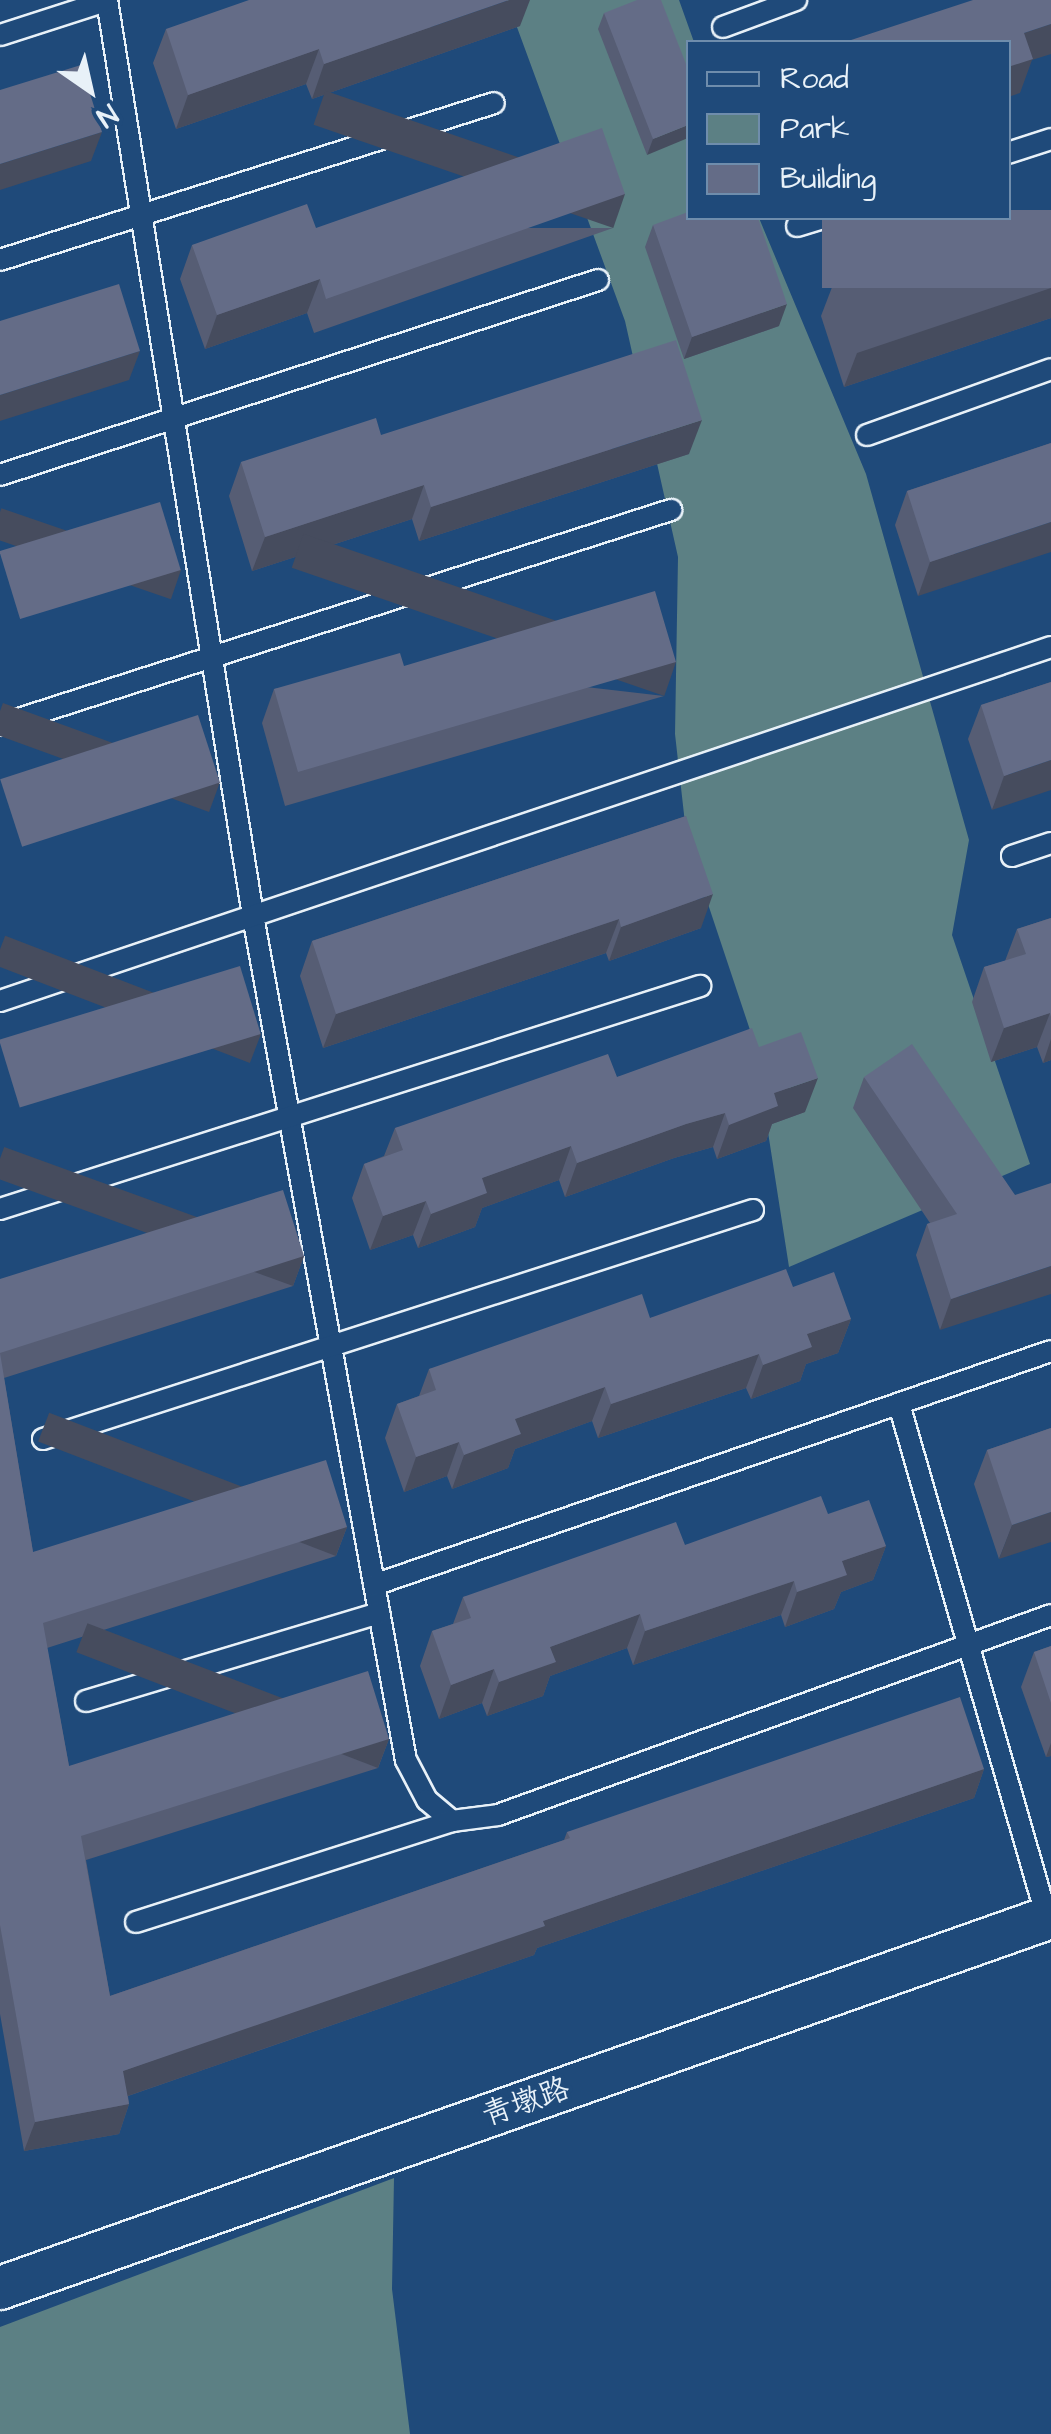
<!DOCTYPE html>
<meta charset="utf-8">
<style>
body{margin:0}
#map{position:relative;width:1051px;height:2434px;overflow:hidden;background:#1f4a7a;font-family:"Architects Daughter","LXGW WenKai TC",sans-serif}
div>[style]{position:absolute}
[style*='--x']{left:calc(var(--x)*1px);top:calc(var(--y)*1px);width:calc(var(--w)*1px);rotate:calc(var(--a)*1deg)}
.green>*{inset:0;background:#5c8084}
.roads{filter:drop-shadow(2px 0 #e8f1f8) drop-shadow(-2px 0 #e8f1f8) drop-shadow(0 2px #e8f1f8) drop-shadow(0 -2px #e8f1f8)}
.service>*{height:20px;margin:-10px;padding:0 10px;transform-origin:10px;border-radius:10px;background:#1f4a7a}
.minor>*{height:42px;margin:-21px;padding:0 21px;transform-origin:21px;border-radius:21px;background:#1f4a7a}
.wall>*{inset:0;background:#565d74}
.shaded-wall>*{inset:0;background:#464c5e;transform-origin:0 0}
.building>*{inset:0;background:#646c87;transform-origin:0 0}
span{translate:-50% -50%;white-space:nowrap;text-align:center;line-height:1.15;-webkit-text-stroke:8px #1f4a7a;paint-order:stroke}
.street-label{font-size:30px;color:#e8f1f8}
.legend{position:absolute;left:686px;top:40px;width:325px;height:180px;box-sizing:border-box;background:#1f4a7a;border:2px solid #6f8dac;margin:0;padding:12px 18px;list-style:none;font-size:30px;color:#e8f1f8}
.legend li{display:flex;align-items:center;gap:20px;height:50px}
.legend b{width:50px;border:2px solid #6f8dac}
.north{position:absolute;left:40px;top:40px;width:100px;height:100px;-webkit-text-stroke:8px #1f4a7a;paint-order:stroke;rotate:146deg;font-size:28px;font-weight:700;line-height:40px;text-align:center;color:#e8f1f8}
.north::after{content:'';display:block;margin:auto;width:35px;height:45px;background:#e8f1f8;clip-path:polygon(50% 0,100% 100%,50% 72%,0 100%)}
</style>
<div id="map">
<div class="green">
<div style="clip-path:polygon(507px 0,679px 0,694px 42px,688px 42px,688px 218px,759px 218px,866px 474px,969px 840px,952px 935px,1030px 1164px,789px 1267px,754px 1042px,687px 841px,675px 734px,678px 557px,625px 321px)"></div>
<div style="clip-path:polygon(394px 2178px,392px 2289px,410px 2434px,0 2434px,0 2327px)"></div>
</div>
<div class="roads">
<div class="service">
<div style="--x:107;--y:0;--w:928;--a:80.94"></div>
<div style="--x:253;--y:916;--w:858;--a:79.73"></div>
<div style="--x:406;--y:1760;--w:45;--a:62.3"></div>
<div style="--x:427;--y:1800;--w:33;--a:40"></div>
<div style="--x:452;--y:1821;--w:46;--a:-7.4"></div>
<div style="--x:498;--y:1815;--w:588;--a:-19.88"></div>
<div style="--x:723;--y:27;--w:78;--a:-20.3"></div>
<div style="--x:0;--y:35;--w:111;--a:-17.8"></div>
<div style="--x:1008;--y:153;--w:45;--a:-18"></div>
<div style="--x:797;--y:226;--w:27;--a:-17"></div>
<div style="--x:0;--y:260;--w:518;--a:-17.63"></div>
<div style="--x:867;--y:435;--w:195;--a:-19.7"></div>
<div style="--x:0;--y:475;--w:629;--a:-18.06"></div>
<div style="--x:0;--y:725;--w:705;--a:-17.77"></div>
<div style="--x:1012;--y:856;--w:41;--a:-18.4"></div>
<div style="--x:0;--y:1001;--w:1109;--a:-18.61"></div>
<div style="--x:0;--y:1209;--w:735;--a:-17.67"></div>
<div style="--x:899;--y:1404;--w:535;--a:73.94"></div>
<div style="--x:43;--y:1439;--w:746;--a:-17.88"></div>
<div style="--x:374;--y:1585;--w:716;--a:-19.07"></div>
<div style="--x:86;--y:1701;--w:306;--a:-16.7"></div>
<div style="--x:136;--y:1922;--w:332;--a:-17.7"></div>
</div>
<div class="minor">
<div style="--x:0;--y:2288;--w:1115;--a:-19.44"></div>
</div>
</div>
<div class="wall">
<div style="clip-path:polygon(604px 13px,688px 69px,647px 155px,598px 29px)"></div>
<div style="clip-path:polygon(520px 26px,312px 99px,306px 84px,176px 129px,153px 63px,166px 29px)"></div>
<div style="clip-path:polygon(1051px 210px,1051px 318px,844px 387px,821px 316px,834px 282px)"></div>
<div style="clip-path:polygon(653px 225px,779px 326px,684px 359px,645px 247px)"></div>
<div style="clip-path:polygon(316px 228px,613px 228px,314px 333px,307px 313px,205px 349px,180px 279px,192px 245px)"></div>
<div style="clip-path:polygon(381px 435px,689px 454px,419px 541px,412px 519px,252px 571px,229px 496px,241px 462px)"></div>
<div style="clip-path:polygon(1051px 443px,918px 596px,895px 525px,907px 491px)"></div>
<div style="clip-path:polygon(404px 666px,664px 696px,285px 806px,262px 723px,274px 689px)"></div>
<div style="clip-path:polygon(1051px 682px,992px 810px,968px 739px,981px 705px)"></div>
<div style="clip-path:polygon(686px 816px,701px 928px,609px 961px,606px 953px,323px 1048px,300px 976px,312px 941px)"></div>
<div style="clip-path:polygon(1051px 918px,1051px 1060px,1043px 1063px,1037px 1047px,991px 1062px,972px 1002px,984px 967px,1005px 961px,1017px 929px)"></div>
<div style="clip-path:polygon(759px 1047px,805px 1112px,772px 1124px,766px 1141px,717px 1159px,713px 1147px,674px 1158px,565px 1197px,559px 1180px,482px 1208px,475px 1227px,418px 1248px,413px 1235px,370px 1250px,352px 1198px,364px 1164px,384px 1156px,395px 1128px,617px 1077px)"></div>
<div style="clip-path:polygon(864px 1077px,1015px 1195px,940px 1330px,916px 1255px,927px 1224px,930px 1223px,853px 1108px)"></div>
<div style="clip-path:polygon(304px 1256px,293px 1286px,4px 1378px,33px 1552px,347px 1527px,336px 1556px,47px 1648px,69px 1766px,389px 1739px,378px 1768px,86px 1860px,110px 1996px,564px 1840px,567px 1832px,984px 1769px,974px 1798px,537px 1948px,534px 1955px,128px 2096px,129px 2104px,119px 2134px,24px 2151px,0 2014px,0 1279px)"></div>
<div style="clip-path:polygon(793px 1287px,851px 1319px,838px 1353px,806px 1364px,800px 1381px,751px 1399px,746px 1388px,598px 1438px,592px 1421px,515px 1449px,508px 1468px,452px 1489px,447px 1476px,404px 1492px,385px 1438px,397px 1404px,419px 1396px,429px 1369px,650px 1318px)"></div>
<div style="clip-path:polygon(1051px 1428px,999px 1559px,974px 1484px,987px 1450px)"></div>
<div style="clip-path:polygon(828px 1514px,886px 1546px,873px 1580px,841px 1592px,834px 1609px,785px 1627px,781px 1615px,633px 1665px,627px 1648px,550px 1676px,543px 1696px,487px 1716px,482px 1703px,439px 1719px,420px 1666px,432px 1631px,453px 1624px,463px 1597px,685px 1545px)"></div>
<div style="clip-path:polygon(1051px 1646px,1051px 1756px,1046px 1757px,1021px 1687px,1034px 1652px)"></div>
</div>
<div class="shaded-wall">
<div style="clip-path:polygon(509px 0,530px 0,520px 26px,312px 99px,324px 64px)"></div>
<div style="clip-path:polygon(1051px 24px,1051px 54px,1032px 60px,1020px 93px,1008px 97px,1008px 67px,1024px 33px)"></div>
<div style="clip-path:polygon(319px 49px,306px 84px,176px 129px,188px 95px)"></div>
<div style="clip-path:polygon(688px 125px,688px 138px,647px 155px,653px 139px)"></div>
<div style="clip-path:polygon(102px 132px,91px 161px,0 190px,0 164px)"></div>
<div style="left:625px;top:194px;width:36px;height:317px;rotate:109deg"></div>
<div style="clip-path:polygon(320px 279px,307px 313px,205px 349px,217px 315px)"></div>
<div style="clip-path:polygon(1051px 288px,1051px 318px,844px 387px,857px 353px)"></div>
<div style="clip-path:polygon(787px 304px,779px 326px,684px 359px,692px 337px)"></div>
<div style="clip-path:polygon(140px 351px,129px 380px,0 421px,0 395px)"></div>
<div style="clip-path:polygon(702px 420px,689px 454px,419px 541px,431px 507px)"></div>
<div style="clip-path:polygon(424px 485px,412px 519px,252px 571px,265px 537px)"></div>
<div style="clip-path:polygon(1051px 522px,1051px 552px,918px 596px,930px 562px)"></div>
<div style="left:181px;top:570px;width:31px;height:190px;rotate:109deg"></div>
<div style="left:676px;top:662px;width:36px;height:394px;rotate:109deg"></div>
<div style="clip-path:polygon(1051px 760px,1051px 790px,992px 810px,1004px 776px)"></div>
<div style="left:220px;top:782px;width:32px;height:231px;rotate:110deg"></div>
<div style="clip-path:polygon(713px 894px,701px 928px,609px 961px,621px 927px)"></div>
<div style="clip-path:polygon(619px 919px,606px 953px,323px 1048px,336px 1014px)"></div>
<div style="clip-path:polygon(1050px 1013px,1037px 1047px,991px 1062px,1004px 1028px)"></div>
<div style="left:261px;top:1034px;width:31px;height:274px;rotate:111deg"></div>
<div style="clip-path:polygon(1051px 1039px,1051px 1060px,1043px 1063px)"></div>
<div style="clip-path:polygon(818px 1078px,805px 1112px,772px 1124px,766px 1141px,717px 1159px,729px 1125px,774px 1093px)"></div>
<div style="clip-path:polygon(725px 1113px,713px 1147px,674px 1158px,565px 1197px,577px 1163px,686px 1124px)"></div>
<div style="clip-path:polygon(571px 1146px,559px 1180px,482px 1208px,475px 1227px,418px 1248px,431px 1214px,482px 1178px)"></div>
<div style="clip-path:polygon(426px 1201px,413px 1235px,370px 1250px,383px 1216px)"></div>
<div style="left:304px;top:1256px;width:32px;height:319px;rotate:110deg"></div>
<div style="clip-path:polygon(1051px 1266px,1051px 1294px,940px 1330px,951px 1299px)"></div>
<div style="clip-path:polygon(851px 1319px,838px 1353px,806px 1364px,800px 1381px,751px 1399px,763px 1365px,807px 1334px)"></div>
<div style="clip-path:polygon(759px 1354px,746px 1388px,598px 1438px,611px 1404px)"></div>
<div style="clip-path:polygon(605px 1387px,592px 1421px,515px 1449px,508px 1468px,452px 1489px,464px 1455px,515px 1419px)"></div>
<div style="clip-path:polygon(459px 1442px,447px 1476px,404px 1492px,416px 1457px)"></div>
<div style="clip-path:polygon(1051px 1512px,1051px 1542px,999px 1559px,1012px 1525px)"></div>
<div style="left:347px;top:1527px;width:31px;height:319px;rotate:111deg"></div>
<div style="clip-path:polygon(886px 1546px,873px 1580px,841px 1592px,834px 1609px,785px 1627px,797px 1592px,842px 1561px)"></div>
<div style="clip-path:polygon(794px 1581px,781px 1615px,633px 1665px,645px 1631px)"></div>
<div style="clip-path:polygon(640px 1614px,627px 1648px,550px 1676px,543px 1696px,487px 1716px,499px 1682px,550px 1647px)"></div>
<div style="clip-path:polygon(494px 1669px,482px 1703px,439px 1719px,451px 1685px)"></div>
<div style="left:389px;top:1739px;width:31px;height:323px;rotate:111deg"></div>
<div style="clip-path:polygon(1051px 1743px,1051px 1756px,1046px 1757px)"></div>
<div style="clip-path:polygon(984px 1769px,974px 1798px,537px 1948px,534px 1955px,113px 2101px,123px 2071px,543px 1921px)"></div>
<div style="clip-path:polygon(129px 2104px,119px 2134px,24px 2151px,35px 2122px)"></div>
</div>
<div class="building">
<div style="clip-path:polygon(249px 0,509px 0,324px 64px,319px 49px,188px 95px,166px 29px)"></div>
<div style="clip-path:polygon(637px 0,661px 0,688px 69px,688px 125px,653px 139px,604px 13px)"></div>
<div style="clip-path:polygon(973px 0,1051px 0,1051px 24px,1024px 33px,1033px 59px,1008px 67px,1008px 42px,845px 42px)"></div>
<div style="clip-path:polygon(81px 65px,102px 132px,0 164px,0 90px)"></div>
<div style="clip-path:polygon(602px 128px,625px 194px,326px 299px,320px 279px,217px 315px,192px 245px,307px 204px,316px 228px)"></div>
<div style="left:1051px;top:210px;width:78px;height:229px;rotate:90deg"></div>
<div style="clip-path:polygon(688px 212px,688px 218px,758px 218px,787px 304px,692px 337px,653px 225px)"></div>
<div style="clip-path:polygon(119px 284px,140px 351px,0 395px,0 321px)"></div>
<div style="clip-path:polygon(676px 340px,702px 420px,431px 507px,424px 485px,265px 537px,241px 462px,376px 418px,381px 435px)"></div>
<div style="clip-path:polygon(1051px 443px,1051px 522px,930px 562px,907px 491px)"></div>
<div style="left:160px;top:502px;width:71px;height:168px;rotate:73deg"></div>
<div style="clip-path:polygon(655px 591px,676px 662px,298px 772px,274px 689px,400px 653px,404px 666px)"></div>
<div style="clip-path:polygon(1051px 682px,1051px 760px,1004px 776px,981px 705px)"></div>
<div style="left:198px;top:715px;width:71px;height:208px;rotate:72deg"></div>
<div style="clip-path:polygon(686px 816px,713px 894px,621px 927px,619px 919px,336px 1014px,312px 941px)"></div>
<div style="clip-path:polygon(1051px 918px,1051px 1017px,1050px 1013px,1004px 1028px,984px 967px,1026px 954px,1017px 929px)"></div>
<div style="left:240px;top:966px;width:71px;height:252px;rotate:73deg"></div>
<div style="clip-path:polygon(752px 1028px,759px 1047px,801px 1032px,818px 1078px,774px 1093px,778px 1106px,729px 1125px,725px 1113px,686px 1124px,577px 1163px,571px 1146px,482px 1178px,487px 1193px,431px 1214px,426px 1201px,383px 1216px,364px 1164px,403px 1150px,395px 1128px,608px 1054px,617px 1077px)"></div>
<div style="clip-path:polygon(912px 1044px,1015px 1195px,1051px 1183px,1051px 1266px,951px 1299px,927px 1224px,957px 1214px,864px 1077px)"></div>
<div style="clip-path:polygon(283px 1190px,304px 1256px,0 1353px,33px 1552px,326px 1460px,347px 1527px,43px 1623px,69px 1766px,368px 1671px,389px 1739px,81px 1836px,110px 1996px,570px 1838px,567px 1832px,960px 1697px,984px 1769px,543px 1921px,545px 1926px,123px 2071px,129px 2104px,35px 2122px,0 1925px,0 1279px)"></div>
<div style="clip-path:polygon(786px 1269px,793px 1287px,834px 1272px,851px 1319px,807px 1334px,812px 1347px,763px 1365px,759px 1354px,611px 1404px,605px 1387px,515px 1419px,521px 1434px,464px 1455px,459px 1442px,416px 1457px,397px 1404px,436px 1390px,429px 1369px,642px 1294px,650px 1318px)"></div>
<div style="clip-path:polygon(1051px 1428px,1051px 1512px,1012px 1525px,987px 1450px)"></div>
<div style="clip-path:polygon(821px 1496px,828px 1514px,869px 1500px,886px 1546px,842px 1561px,847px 1575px,797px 1592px,794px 1581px,645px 1631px,640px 1614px,550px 1647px,556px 1662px,499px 1682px,494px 1669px,451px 1685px,432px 1631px,471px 1618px,463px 1597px,676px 1522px,685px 1545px)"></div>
<div style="clip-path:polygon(1051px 1646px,1051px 1703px,1034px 1652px)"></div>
</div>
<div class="street-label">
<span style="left:526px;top:2102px;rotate:-19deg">青墩路</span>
</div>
<ul class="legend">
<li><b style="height:12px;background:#1f4a7a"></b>Road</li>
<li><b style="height:28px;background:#5c8084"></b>Park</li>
<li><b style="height:28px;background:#646c87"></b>Building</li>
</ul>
<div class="north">N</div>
</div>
